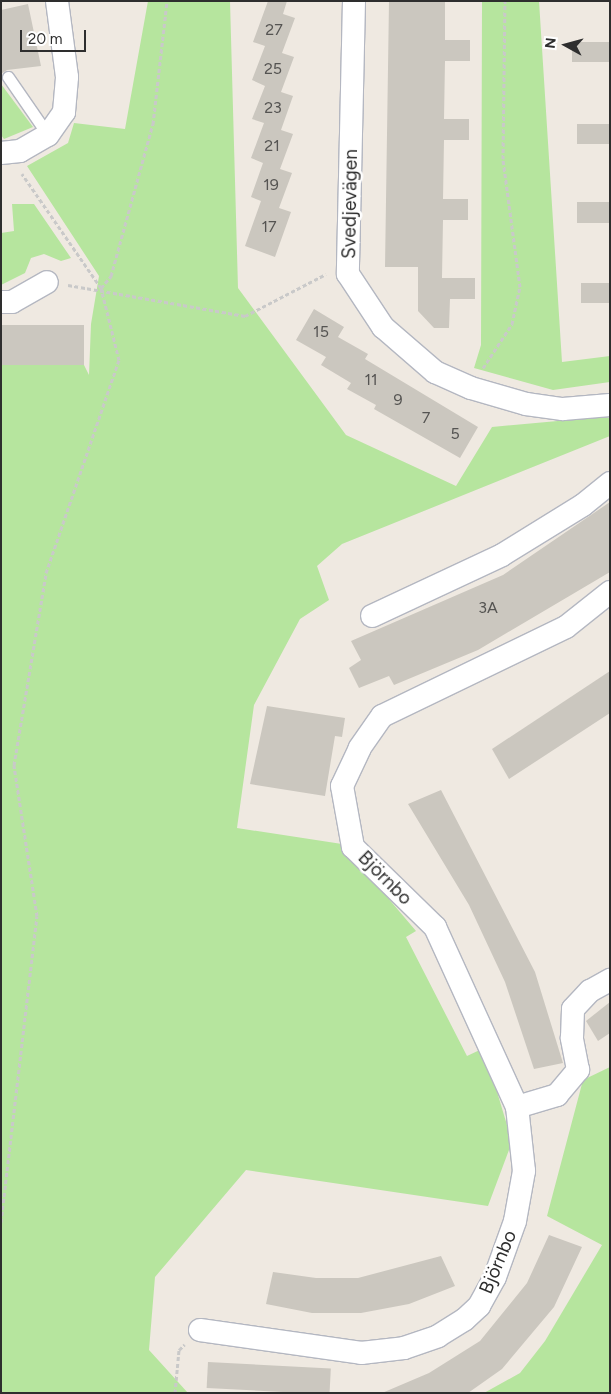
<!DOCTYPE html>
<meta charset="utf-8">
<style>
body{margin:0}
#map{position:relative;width:611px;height:1394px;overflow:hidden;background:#efe9e1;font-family:Figtree,sans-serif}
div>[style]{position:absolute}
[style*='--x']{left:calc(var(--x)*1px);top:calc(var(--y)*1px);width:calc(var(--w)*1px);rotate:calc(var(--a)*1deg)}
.green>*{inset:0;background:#b6e59e}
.building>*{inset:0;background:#cbc7bf;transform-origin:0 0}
.path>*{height:3px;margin-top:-1.5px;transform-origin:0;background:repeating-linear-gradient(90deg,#c9c9c9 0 4px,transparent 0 6.5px)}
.roads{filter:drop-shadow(1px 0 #b4b7c1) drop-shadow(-1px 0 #b4b7c1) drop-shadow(0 1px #b4b7c1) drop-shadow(0 -1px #b4b7c1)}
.service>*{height:11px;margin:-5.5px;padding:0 5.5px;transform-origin:5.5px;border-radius:5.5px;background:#fff}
.minor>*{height:22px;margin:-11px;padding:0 11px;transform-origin:11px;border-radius:11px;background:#fff}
span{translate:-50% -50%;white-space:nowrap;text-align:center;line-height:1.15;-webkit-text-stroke:5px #fff;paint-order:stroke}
.number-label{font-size:16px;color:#555452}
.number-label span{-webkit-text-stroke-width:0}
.street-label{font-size:19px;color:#2e2e2e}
.frame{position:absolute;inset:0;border:2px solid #2e2e2e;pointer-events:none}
.north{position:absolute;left:541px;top:20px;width:50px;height:50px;-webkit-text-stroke:4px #fff;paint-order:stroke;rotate:277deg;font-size:14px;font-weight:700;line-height:20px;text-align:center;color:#2e2e2e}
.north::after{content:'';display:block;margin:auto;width:18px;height:22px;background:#2e2e2e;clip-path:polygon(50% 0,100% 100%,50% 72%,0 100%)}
.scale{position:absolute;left:20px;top:30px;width:66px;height:22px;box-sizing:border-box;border:2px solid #2e2e2e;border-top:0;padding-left:6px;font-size:15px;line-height:18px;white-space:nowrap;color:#2e2e2e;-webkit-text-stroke:4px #fff;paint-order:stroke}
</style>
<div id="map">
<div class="green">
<div style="clip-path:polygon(148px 1px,230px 1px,238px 288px,346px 435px,456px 486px,492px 427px,602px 417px,610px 418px,610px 436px,342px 544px,317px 566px,329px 600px,300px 619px,254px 705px,237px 828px,342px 844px,416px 931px,406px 937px,467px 1056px,484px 1048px,512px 1142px,488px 1206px,246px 1170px,155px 1277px,149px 1350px,188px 1393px,1px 1393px,1px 365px,84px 365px,89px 375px,91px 324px,99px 276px,27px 166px,68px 143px,74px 123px,125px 129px)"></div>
<div style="clip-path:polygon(482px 1px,539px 1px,562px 362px,610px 356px,610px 382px,553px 390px,474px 368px,481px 345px)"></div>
<div style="clip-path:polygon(1px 84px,33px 127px,4px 139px,1px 135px)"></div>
<div style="clip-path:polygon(12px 204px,34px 204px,71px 258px,61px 261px,44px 254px,31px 258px,25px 273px,1px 285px,1px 233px,14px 231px)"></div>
<div style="clip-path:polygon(610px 1067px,610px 1393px,484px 1393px,520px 1373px,545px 1341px,602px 1245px,547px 1216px,583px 1080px)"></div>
</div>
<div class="building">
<div style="clip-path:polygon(268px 1px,287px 1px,283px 14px,295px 18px,282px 53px,294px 57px,281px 92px,293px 96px,281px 130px,293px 134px,280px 169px,292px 173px,279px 208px,291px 212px,275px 257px,245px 246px,261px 201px,251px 197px,263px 163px,251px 158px,264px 123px,252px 119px,265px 86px,252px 80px,265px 46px,253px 42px)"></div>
<div style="clip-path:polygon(389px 1px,445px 1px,445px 40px,470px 40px,470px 61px,445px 61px,444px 119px,469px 119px,469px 140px,444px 140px,443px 199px,468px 199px,468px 220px,443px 220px,442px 278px,475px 278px,475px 299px,450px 299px,449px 328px,434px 328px,418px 311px,418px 267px,385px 267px)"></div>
<div style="clip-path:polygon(28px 4px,41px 66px,7px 70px,1px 74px,1px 10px)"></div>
<div style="left:610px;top:42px;width:20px;height:38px;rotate:90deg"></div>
<div style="left:610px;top:124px;width:20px;height:33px;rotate:90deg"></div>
<div style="left:610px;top:202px;width:21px;height:33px;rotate:90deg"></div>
<div style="left:610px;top:283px;width:20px;height:29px;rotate:90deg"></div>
<div style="clip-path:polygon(314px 309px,344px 327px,338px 337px,368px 354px,365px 359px,478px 427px,460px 458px,374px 409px,376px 405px,347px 389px,351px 383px,321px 365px,326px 357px,296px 340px)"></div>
<div style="left:1px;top:325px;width:83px;height:40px"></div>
<div style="clip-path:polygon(610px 502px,610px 572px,478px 650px,394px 685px,389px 676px,359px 688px,349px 668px,361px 660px,351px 641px,503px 575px)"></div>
<div style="clip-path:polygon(610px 671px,610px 713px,509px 779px,492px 749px)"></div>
<div style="clip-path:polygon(267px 706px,345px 718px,342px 737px,335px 736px,325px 796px,250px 784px)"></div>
<div style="clip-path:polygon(441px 790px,535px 972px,563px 1063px,534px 1069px,505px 982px,469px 905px,408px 804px)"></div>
<div style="clip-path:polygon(610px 1002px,610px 1033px,598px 1041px,586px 1021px)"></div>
<div style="clip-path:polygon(549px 1235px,582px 1247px,554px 1307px,502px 1369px,468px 1393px,382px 1393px,429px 1373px,480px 1341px,527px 1283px)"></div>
<div style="clip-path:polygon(441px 1256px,455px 1286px,409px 1304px,361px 1313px,312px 1313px,266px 1304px,273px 1272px,316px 1278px,358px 1278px)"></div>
<div style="left:208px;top:1362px;width:123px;height:26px;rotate:3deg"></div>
</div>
<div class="path">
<div style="--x:68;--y:285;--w:180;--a:9.9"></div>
<div style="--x:245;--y:316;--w:91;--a:-27.4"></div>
<div style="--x:101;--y:288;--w:16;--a:-50"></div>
<div style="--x:111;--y:276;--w:158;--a:-74.6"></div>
<div style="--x:153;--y:124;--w:124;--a:-83.5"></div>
<div style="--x:483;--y:368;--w:53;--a:-56.6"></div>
<div style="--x:512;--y:324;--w:38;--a:-78"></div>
<div style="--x:520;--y:287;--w:129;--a:-97.6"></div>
<div style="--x:503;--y:159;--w:158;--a:-89.3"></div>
<div style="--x:1;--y:1222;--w:308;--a:-83.3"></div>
<div style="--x:37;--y:916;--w:153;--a:-98.7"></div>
<div style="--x:14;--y:765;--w:195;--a:-80.5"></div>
<div style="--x:46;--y:573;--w:225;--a:-71.1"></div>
<div style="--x:119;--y:360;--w:74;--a:-104"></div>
<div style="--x:101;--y:288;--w:139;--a:-124.7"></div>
<div style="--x:175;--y:1393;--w:43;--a:-84.7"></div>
<div style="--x:179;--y:1350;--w:8;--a:-45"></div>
</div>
<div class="roads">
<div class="service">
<div style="--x:8;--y:77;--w:70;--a:55.4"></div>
</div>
<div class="minor">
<div style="--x:354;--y:1;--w:273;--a:91.3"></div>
<div style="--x:348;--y:274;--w:64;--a:56.6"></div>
<div style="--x:383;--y:327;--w:69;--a:40.9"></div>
<div style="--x:435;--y:372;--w:39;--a:24"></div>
<div style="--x:471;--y:388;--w:57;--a:16.2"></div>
<div style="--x:526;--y:404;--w:37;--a:8"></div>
<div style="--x:563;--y:409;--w:47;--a:-4.9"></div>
<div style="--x:1;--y:153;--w:19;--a:-6"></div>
<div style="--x:20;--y:151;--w:32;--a:-30"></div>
<div style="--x:48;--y:135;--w:28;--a:-55"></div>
<div style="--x:64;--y:112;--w:35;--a:-85"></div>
<div style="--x:67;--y:77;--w:77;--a:-97.5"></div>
<div style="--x:1;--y:302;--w:11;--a:0"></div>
<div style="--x:12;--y:302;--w:40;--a:-29.7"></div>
<div style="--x:610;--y:592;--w:56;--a:141.5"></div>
<div style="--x:566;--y:627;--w:204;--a:154.2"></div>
<div style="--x:382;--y:716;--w:39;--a:125"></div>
<div style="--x:360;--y:748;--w:42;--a:115.3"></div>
<div style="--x:342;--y:786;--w:62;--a:79.8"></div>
<div style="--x:353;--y:847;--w:115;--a:44.3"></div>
<div style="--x:435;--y:927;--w:198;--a:65.5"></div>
<div style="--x:517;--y:1107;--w:42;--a:-16.7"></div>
<div style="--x:557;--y:1095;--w:33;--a:-50"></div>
<div style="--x:578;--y:1070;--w:33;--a:-101"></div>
<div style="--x:572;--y:1038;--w:29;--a:-88"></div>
<div style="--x:573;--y:1009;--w:25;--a:-47"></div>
<div style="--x:590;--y:991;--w:23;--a:-29"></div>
<div style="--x:372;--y:616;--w:144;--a:-25.1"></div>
<div style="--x:502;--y:555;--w:95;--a:-31.7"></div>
<div style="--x:583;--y:505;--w:35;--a:-39"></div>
<div style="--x:200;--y:1330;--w:163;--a:8.1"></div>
<div style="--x:361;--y:1353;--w:43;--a:-6.6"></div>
<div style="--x:404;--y:1348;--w:36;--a:-19"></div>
<div style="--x:438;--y:1336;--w:31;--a:-32"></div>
<div style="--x:464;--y:1320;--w:21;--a:-43"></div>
<div style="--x:479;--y:1306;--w:33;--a:-61"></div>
<div style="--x:495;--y:1277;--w:59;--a:-70.3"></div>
<div style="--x:515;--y:1221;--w:51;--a:-79.8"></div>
<div style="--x:524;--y:1171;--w:64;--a:-96.2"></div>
</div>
</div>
<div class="number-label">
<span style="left:274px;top:30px">27</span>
<span style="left:273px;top:69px">25</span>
<span style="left:273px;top:108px">23</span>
<span style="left:272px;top:146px">21</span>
<span style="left:271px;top:185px">19</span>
<span style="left:269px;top:227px">17</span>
<span style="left:321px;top:332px">15</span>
<span style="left:371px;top:380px">11</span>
<span style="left:398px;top:400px">9</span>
<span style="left:426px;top:418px">7</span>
<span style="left:455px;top:434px">5</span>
<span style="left:488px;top:608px">3A</span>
</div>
<div class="street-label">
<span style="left:350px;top:204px;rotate:-89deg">Svedjevägen</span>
<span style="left:385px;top:878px;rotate:45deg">Björnbo</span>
<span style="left:498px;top:1262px;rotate:-67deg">Björnbo</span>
</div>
<div class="frame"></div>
<div class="north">N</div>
<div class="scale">20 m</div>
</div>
